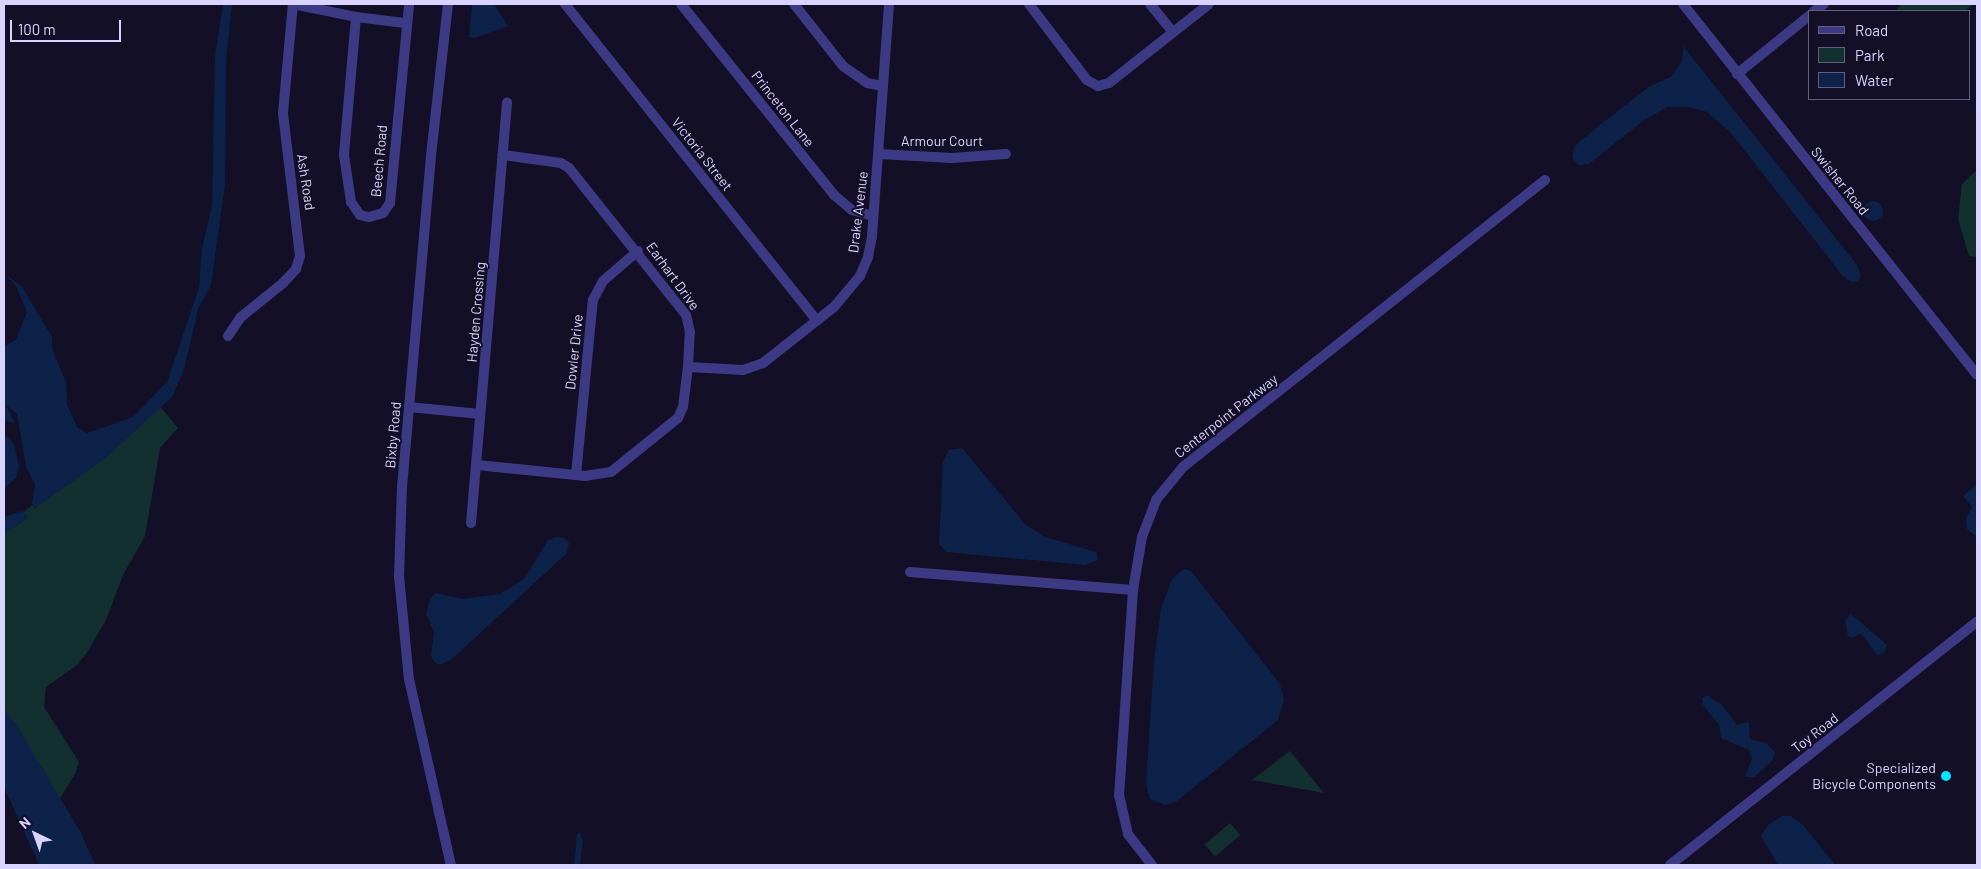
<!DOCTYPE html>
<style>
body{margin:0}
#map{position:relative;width:1981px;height:869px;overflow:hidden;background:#130f26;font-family:Barlow,sans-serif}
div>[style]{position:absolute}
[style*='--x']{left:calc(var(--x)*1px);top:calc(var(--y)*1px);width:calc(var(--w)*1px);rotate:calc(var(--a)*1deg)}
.green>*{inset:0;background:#12302f;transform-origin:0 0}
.water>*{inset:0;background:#0c2248}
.round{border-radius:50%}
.minor>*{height:10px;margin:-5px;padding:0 5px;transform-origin:5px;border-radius:5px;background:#3d3a85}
.dots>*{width:14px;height:14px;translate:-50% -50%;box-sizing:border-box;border:2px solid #130f26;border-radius:50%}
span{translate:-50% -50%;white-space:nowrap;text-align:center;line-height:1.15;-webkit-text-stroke:4px #130f26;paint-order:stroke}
.street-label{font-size:14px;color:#d9d4ff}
.poi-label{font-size:14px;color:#d9d4ff}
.right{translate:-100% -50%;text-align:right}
.frame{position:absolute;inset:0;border:5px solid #d9d4ff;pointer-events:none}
.legend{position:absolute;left:1808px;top:10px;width:162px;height:90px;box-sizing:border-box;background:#130f26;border:1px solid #625e7d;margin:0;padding:6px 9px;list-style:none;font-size:15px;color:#d9d4ff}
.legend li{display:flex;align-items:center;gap:10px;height:25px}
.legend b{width:25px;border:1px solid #625e7d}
.north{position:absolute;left:10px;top:809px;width:50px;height:50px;-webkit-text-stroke:4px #130f26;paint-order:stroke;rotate:318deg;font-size:14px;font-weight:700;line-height:20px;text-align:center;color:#d9d4ff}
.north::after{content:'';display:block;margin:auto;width:18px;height:22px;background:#d9d4ff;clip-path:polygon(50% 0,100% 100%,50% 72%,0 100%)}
.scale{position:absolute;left:10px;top:20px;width:111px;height:22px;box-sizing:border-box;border:2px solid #d9d4ff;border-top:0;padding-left:6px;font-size:15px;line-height:18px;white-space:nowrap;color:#d9d4ff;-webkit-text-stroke:4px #130f26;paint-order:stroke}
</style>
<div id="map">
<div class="green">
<div style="clip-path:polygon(1901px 4px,1973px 4px,1965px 11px,1896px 11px)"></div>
<div style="clip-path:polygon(1977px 170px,1977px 257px,1969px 256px,1958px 219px,1962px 184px)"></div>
<div style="clip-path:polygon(158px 404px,178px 428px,160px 448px,145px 536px,123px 575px,106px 620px,86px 654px,77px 665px,46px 687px,44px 707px,79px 762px,75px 774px,60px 798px,4px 710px,4px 527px,110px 446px)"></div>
<div style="clip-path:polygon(1290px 751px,1324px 793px,1252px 780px)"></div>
<div style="left:1230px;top:823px;width:16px;height:33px;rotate:50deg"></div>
</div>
<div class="water">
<div style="clip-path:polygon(223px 4px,232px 4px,226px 60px,225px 185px,211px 285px,198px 309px,184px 370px,172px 397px,107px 457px,34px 509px,32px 503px,35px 484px,26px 467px,17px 414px,6px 405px,15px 423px,4px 421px,4px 346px,16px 340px,27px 312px,16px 286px,5px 274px,22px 287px,52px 337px,52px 349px,66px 382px,67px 404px,77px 427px,87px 433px,133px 417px,167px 382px,199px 288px,202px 249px,212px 205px,215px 57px)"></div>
<div style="clip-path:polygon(472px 4px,494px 4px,508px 26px,475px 38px,469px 37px)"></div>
<div style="clip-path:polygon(1683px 46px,1857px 265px,1861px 275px,1858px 281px,1851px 282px,1842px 275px,1731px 133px,1707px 112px,1687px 107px,1667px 107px,1643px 121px,1589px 164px,1578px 165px,1572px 158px,1575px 146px,1596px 128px,1649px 87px,1672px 76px,1682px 61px)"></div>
<div class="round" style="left:1863px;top:201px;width:20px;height:20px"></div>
<div style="clip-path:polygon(4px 434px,14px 444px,19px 467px,16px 478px,4px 489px)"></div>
<div style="clip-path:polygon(962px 448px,1025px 524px,1045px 537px,1096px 552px,1098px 560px,1085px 565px,946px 552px,939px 544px,943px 462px,949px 450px)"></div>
<div style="clip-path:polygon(1977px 484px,1977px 537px,1967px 529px,1966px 518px,1972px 507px,1963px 496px)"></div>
<div style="clip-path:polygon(22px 511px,28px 515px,27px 519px,4px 534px,4px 517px)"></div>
<div style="clip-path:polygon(556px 537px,565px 538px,569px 543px,567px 553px,452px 659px,440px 665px,434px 662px,431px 655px,434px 632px,426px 614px,430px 599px,436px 593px,463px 599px,500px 594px,525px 578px,548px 540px)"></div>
<div style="clip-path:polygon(1184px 569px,1191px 571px,1280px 684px,1284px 700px,1278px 720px,1267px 729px,1177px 801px,1165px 805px,1150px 799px,1146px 784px,1154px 661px,1161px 609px,1172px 579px)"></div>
<div style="clip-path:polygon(1851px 614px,1887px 645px,1884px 653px,1877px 655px,1861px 633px,1852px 638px,1848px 636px,1845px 621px)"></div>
<div style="clip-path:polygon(1707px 695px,1722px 705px,1737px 725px,1749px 722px,1750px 739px,1766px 743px,1775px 752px,1773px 760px,1754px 777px,1745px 777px,1752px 759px,1749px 750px,1721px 738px,1719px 725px,1703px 705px,1702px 698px)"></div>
<div style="clip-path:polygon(4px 710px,16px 724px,81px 833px,95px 865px,39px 865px,4px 787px)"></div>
<div style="clip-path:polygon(1782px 816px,1791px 816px,1803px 825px,1835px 865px,1778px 865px,1761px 836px,1768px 825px)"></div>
<div style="clip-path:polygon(580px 833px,583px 840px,580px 865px,574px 865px,577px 834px)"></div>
</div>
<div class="minor">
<div style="--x:293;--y:4;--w:64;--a:11.7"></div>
<div style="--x:356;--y:17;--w:49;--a:7"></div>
<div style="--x:448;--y:4;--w:153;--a:96.4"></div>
<div style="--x:431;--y:156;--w:331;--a:95"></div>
<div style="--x:402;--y:486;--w:90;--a:91.9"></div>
<div style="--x:399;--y:576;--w:103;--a:84.5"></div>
<div style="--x:409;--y:679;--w:191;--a:77.3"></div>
<div style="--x:565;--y:4;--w:405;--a:51.5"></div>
<div style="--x:681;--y:4;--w:245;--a:51.3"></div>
<div style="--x:834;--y:195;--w:23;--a:40"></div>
<div style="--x:852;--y:210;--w:22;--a:16"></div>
<div style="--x:794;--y:4;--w:79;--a:51.7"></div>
<div style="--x:843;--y:66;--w:29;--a:35"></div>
<div style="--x:867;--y:83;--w:15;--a:11"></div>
<div style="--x:1029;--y:4;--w:96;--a:52.7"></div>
<div style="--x:1087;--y:80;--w:13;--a:29"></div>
<div style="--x:1098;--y:86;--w:11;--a:-15"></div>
<div style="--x:1109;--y:83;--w:127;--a:-38.3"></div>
<div style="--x:1150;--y:4;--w:36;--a:51"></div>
<div style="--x:1683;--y:4;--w:473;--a:51.6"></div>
<div style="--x:1814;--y:11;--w:12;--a:-35"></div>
<div style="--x:356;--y:17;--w:139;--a:95"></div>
<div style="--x:344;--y:155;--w:48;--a:81.5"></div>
<div style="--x:351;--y:202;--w:16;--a:55"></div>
<div style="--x:360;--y:215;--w:9;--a:13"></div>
<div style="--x:369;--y:217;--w:15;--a:-16"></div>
<div style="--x:383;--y:213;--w:12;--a:-55"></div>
<div style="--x:390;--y:203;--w:200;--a:-84.5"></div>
<div style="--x:1737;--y:74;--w:94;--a:-38.9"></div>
<div style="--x:879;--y:154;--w:73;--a:3.1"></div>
<div style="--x:952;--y:158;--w:54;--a:-4.2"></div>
<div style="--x:228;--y:336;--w:23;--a:-56"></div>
<div style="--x:241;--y:317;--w:54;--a:-39"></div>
<div style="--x:283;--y:283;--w:19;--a:-47"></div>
<div style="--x:296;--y:269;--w:14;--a:-73"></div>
<div style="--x:300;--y:256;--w:144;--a:-96.8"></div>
<div style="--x:283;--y:113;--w:109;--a:-84.8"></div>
<div style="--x:688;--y:367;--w:55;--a:3.1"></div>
<div style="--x:743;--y:370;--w:21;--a:-19"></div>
<div style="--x:763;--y:363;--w:90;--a:-38.3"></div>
<div style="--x:834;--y:307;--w:40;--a:-50"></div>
<div style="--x:860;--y:276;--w:21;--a:-67"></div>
<div style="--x:868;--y:257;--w:21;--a:-79"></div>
<div style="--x:872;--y:236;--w:233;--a:-85.8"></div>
<div style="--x:409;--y:407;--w:71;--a:5.6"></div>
<div style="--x:477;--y:465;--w:109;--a:5.8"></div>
<div style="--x:585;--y:476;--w:26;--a:-9"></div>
<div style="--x:611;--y:472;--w:86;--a:-38.9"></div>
<div style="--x:678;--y:418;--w:12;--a:-66"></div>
<div style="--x:683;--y:407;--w:40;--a:-82.9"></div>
<div style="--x:688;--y:367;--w:35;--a:-87"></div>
<div style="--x:690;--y:332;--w:17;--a:-103"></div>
<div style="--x:686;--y:315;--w:188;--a:-128.5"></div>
<div style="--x:569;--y:168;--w:9;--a:-148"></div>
<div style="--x:561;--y:163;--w:59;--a:-172.1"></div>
<div style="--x:576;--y:475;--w:176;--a:-84.5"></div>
<div style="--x:593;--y:300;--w:21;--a:-62"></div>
<div style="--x:603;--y:281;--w:46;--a:-40.6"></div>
<div style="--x:471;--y:523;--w:422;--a:-85.1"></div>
<div style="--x:910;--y:572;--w:224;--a:4.6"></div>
<div style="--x:1152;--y:865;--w:39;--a:-128"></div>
<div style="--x:1128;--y:834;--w:39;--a:-103"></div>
<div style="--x:1119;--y:796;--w:206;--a:-86.1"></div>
<div style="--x:1133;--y:590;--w:54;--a:-80.4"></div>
<div style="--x:1142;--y:537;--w:40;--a:-69"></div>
<div style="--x:1156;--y:500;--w:43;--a:-50.7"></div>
<div style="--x:1183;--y:467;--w:462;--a:-38.4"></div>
<div style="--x:1670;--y:865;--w:392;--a:-38.4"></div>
</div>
<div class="dots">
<div style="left:1946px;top:776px;background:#00e5ff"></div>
</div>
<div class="street-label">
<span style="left:783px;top:109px;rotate:52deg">Princeton Lane</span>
<span style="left:942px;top:141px">Armour Court</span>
<span style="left:702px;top:154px;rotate:52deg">Victoria Street</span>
<span style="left:379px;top:161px;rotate:-85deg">Beech Road</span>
<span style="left:1840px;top:181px;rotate:51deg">Swisher Road</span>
<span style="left:306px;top:182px;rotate:81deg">Ash Road</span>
<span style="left:858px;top:212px;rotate:-83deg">Drake Avenue</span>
<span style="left:673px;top:276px;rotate:54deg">Earhart Drive</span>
<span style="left:476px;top:312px;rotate:-85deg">Hayden Crossing</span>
<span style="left:574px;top:352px;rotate:-84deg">Dowler Drive</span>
<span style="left:1226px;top:416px;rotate:-38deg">Centerpoint Parkway</span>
<span style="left:393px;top:435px;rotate:-85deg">Bixby Road</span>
<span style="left:1815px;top:733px;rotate:-38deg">Toy Road</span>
</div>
<div class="poi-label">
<span class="right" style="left:1936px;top:776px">Specialized<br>Bicycle Components</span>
</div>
<div class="frame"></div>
<ul class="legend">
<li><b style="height:6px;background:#3d3a85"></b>Road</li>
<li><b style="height:14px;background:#12302f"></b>Park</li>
<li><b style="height:14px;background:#0c2248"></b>Water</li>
</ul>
<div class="north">N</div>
<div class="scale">100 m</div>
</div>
